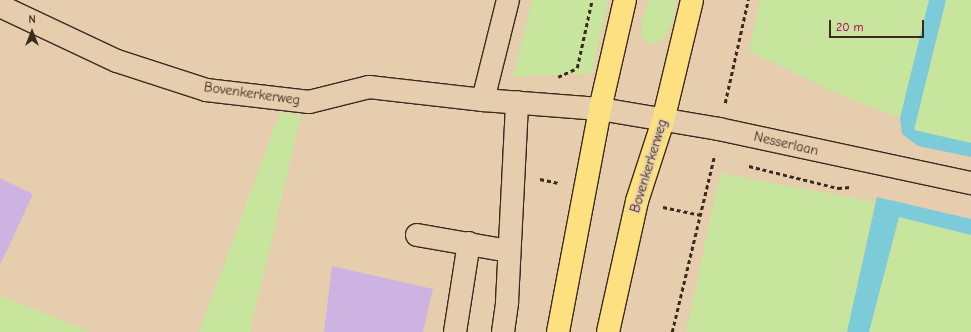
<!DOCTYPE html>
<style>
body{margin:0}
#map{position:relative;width:971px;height:332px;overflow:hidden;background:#e5cdad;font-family:"Comic Neue",sans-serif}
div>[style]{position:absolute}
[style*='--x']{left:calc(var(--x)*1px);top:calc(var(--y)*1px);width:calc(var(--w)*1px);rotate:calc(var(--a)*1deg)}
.green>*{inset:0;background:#c7e59c}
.water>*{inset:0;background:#7ccbd8}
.building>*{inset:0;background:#cdb3e1}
.path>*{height:2.5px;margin-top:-1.25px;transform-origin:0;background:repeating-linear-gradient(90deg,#3b2a1e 0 4px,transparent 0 7px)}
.roads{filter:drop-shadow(1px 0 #3b2a1e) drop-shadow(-1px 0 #3b2a1e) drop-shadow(0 1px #3b2a1e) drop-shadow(0 -1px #3b2a1e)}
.minor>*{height:22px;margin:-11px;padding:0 11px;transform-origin:11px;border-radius:11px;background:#e5cdad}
.major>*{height:22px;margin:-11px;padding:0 11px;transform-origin:11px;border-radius:11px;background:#fde080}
span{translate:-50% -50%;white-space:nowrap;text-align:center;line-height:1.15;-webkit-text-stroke:3.5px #e5cdad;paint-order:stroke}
.street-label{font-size:14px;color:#3b2a1e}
.north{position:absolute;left:12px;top:12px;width:40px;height:40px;-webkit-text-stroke:3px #e5cdad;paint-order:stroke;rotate:0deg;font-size:11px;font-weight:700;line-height:16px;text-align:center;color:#3b2a1e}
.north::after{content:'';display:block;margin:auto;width:14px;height:18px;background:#3b2a1e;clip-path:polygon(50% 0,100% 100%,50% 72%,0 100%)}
.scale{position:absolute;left:829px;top:20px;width:95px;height:18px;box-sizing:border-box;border:2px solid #3b2a1e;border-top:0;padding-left:5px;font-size:12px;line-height:14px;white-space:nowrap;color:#3b2a1e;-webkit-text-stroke:3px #e5cdad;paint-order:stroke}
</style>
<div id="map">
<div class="green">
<div style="clip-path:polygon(532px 0,608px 0,592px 73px,513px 77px)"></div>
<div style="clip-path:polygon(649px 0,676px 0,673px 21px,663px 40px,649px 45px,642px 36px,642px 21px)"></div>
<div style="clip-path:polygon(760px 0,929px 0,900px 118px,838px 94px,749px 51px)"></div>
<div style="clip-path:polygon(946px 0,971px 0,971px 143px,914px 130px)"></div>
<div style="clip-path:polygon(280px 112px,301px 116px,250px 332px,199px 332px)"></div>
<div style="clip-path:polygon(720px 173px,875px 202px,847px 332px,686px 332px)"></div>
<div style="clip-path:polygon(899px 217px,971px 235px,971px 332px,869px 332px)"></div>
<div style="clip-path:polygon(0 296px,19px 303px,90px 332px,0 332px)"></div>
</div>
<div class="water">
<div style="clip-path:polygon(929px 0,946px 0,914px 130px,971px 143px,971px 157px,918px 146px,902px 134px,900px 118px)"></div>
<div style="clip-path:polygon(877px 197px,971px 219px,971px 235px,899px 217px,869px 332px,847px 332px)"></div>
</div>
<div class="building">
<div style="clip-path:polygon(0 178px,33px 194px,0 265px)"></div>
<div style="clip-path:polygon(332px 266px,433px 289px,423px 332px,324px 332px)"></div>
</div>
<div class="path">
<div style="--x:558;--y:77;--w:21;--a:-25"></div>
<div style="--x:577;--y:68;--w:70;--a:-77.6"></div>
<div style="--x:725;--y:103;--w:106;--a:-77.4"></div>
<div style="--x:749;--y:166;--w:92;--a:13.9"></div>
<div style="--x:838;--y:188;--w:13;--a:-4"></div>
<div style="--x:540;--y:179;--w:19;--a:12"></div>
<div style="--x:663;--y:207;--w:38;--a:12"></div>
<div style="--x:672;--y:332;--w:180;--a:-76.5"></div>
</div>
<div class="roads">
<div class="minor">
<div style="--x:0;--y:6;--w:129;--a:25.2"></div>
<div style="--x:117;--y:61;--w:94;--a:18"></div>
<div style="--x:206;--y:90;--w:104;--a:6.6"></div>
<div style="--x:309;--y:102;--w:62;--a:-14"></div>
<div style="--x:369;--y:87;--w:115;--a:6.5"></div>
<div style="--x:483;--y:100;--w:117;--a:4.4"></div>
<div style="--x:600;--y:109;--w:121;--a:9.5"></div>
<div style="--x:719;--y:129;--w:258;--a:12.1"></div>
<div style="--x:483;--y:100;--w:103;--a:-76"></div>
<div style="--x:417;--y:235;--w:93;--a:9.9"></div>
<div style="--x:455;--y:332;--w:90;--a:-81.1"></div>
<div style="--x:503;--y:332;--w:30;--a:-82"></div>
<div style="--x:507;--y:302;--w:200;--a:-87.1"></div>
</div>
<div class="major">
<div style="--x:558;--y:332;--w:227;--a:-79.3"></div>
<div style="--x:600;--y:109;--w:112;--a:-77.1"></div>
<div style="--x:608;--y:332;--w:134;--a:-77.5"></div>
<div style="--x:637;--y:201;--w:84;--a:-72"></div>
<div style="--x:663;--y:121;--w:124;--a:-76.5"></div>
</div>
</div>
<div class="street-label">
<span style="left:252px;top:94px;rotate:8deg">Bovenkerkerweg</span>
<span style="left:786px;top:144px;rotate:13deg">Nesserlaan</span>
<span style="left:649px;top:166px;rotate:-73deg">Bovenkerkerweg</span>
</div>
<div class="north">N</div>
<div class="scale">20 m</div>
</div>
